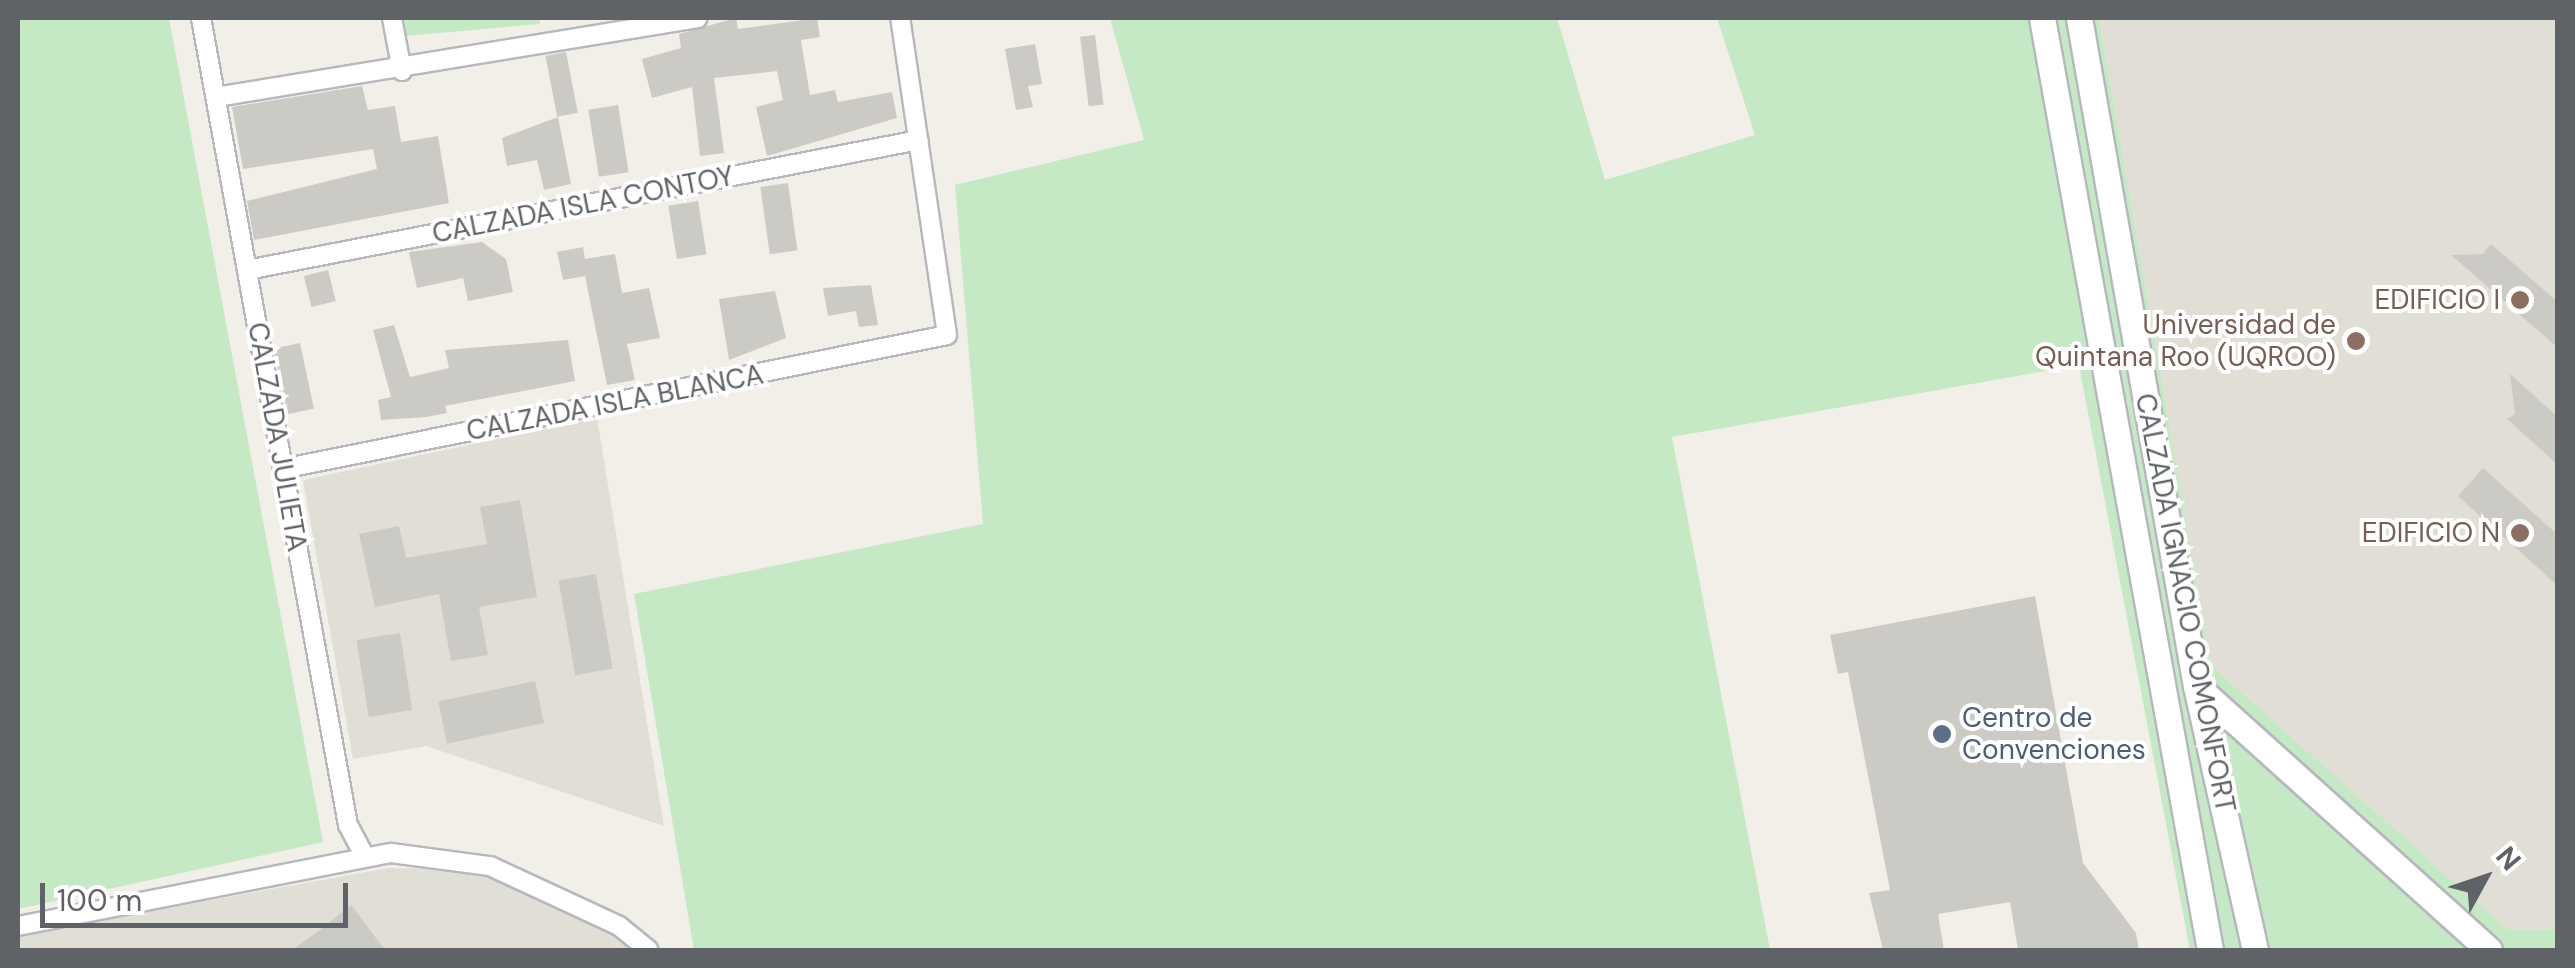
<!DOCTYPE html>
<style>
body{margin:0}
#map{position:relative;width:2575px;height:968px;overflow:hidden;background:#f1efe8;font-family:"DM Sans",sans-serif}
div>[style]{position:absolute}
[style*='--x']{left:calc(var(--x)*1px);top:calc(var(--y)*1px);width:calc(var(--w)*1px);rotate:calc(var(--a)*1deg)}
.education>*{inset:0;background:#e1ded6}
.green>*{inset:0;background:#c5e8c5}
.building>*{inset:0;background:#cccac5;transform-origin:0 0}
.roads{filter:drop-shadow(2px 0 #b5b8bc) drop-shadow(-2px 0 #b5b8bc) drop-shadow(0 2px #b5b8bc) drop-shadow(0 -2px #b5b8bc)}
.street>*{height:18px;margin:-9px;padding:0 9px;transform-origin:9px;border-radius:9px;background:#fff}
.secondary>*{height:25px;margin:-12.5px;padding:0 12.5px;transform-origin:12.5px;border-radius:12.5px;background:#fff}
.dots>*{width:28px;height:28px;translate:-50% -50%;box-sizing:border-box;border:5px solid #fff;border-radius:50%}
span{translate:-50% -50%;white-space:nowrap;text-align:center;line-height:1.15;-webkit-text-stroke:8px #fff;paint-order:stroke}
.street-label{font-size:28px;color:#5f6368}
.education-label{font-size:28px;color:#785e54}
.right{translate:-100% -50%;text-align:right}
.service-label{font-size:28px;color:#4e5e75}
.left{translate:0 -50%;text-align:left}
.frame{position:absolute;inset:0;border:20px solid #5f6368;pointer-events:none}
.north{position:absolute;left:2435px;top:828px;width:100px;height:100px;-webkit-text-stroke:8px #fff;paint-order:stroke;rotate:50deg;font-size:28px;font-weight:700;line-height:40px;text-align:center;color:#5f6368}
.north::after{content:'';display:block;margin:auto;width:35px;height:45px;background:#5f6368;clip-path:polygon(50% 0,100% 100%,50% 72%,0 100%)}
.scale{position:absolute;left:40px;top:883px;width:308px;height:45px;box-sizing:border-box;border:5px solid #5f6368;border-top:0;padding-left:12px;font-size:30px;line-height:35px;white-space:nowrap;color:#5f6368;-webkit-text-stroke:8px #fff;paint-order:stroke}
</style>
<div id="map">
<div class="education">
<div style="clip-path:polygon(2099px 18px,2557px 18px,2557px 930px,2508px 930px,2211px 665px)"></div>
<div style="clip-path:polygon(597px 418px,664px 826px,426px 746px,353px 759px,303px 480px)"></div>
<div style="clip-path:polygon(388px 868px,479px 869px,574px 908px,643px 950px,18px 950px,18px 935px)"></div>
</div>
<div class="green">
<div style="clip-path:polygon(18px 18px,169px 18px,323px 842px,18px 909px)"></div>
<div style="clip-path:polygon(401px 18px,539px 18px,540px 24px,404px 36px)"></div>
<div style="clip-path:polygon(1110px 18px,1557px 18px,1605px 180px,1755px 135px,1717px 18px,2099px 18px,2211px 665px,2508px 930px,2557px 930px,2557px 950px,2190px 950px,2079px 365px,1672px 437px,1770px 950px,694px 950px,634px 594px,983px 524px,955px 185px,1144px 140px)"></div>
</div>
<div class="building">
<div style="clip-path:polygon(736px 18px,738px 29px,817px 18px,820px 37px,801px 40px,810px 95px,835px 90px,838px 102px,892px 92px,897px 118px,767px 156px,756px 107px,783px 100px,777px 71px,714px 78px,724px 153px,700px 156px,692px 87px,652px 98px,642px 59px,681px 48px,679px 34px)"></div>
<div style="left:1095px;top:35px;width:70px;height:15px;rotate:83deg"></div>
<div style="clip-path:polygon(1035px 44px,1042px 84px,1028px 86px,1033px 107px,1016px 110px,1005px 49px)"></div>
<div style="left:566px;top:52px;width:62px;height:21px;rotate:79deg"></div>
<div style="clip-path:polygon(362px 86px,368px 110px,395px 106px,401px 142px,438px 136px,449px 203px,254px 240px,247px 201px,377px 169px,373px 149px,243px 169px,232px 107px)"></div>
<div style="left:618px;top:105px;width:68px;height:30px;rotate:81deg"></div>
<div style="clip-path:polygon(558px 117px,571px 184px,544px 190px,537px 160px,507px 166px,502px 138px)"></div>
<div style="left:788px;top:183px;width:68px;height:28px;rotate:82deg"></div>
<div style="left:698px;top:201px;width:54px;height:30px;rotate:81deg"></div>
<div style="clip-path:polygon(482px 242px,506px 259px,513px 292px,468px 301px,463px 278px,417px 288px,409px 252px)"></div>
<div style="clip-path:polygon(2491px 244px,2558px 302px,2558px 348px,2451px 255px,2483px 254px)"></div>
<div style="clip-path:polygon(583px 247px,585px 259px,615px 254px,622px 293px,649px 288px,660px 338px,627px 344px,635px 380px,607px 385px,585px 276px,563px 280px,557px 252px)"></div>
<div style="left:328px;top:270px;width:32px;height:25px;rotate:76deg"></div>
<div style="clip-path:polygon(871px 285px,878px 325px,859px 327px,856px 311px,828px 316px,823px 288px)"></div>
<div style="clip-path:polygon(775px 291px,786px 338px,729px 360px,719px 299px)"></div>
<div style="clip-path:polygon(394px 325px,410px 377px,449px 368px,445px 350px,568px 340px,575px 381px,445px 406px,447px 413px,426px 417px,381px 420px,378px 400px,391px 397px,373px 330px)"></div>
<div style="left:300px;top:343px;width:67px;height:27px;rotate:78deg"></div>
<div style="clip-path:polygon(2510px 374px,2558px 417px,2558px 465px,2507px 419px,2515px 414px)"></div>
<div style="clip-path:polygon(2483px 468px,2558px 535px,2558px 586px,2458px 496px)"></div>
<div style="clip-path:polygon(520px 500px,537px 597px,479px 607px,488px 655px,451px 661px,439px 594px,375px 607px,359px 534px,399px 526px,406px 558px,487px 544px,480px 507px)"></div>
<div style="left:596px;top:574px;width:96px;height:38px;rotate:80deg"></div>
<div style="clip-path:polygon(2035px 596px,2083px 863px,2136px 933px,2139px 950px,2018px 950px,2010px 902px,1938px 914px,1944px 950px,1883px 950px,1869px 893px,1890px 890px,1848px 672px,1838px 674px,1830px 635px)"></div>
<div style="left:400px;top:633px;width:78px;height:44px;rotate:81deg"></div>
<div style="left:535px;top:681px;width:43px;height:99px;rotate:78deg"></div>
<div style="clip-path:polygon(351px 905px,385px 950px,292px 950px,324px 927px)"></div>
</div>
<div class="roads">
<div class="street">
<div style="--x:201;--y:18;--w:820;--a:79.68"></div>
<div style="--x:348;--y:825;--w:32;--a:62"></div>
<div style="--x:392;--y:18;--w:54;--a:79.3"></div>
<div style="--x:216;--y:97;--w:488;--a:-9.3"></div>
<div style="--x:247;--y:270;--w:684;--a:-10.95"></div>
<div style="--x:282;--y:469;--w:678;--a:-11.39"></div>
<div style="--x:947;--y:335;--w:320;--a:-98.4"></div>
<div style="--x:18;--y:926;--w:380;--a:-11.1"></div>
<div style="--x:391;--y:853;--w:100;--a:7.5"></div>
<div style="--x:490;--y:866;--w:142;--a:24.9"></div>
<div style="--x:619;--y:926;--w:38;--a:39"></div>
</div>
<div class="secondary">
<div style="--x:2042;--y:18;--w:947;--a:79.78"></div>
<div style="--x:2079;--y:18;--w:678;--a:80.07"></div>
<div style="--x:2196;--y:686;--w:271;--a:77.4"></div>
<div style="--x:2196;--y:686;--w:394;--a:42"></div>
</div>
</div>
<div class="dots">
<div style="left:2520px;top:300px;background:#8d6e63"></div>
<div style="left:2356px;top:341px;background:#8d6e63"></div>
<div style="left:2520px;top:533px;background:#8d6e63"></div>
<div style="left:1942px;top:734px;background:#5c6f8a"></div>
</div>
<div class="street-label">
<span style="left:583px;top:205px;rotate:-11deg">CALZADA ISLA CONTOY</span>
<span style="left:615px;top:403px;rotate:-11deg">CALZADA ISLA BLANCA</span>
<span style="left:277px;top:437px;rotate:80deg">CALZADA JULIETA</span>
<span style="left:2185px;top:603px;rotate:79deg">CALZADA IGNACIO COMONFORT</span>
</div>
<div class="education-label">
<span class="right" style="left:2500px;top:300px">EDIFICIO I</span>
<span class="right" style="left:2336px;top:341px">Universidad de<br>Quintana Roo (UQROO)</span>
<span class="right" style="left:2500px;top:533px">EDIFICIO N</span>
</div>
<div class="service-label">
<span class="left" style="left:1962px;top:734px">Centro de<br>Convenciones</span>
</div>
<div class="frame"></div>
<div class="north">N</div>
<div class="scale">100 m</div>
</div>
